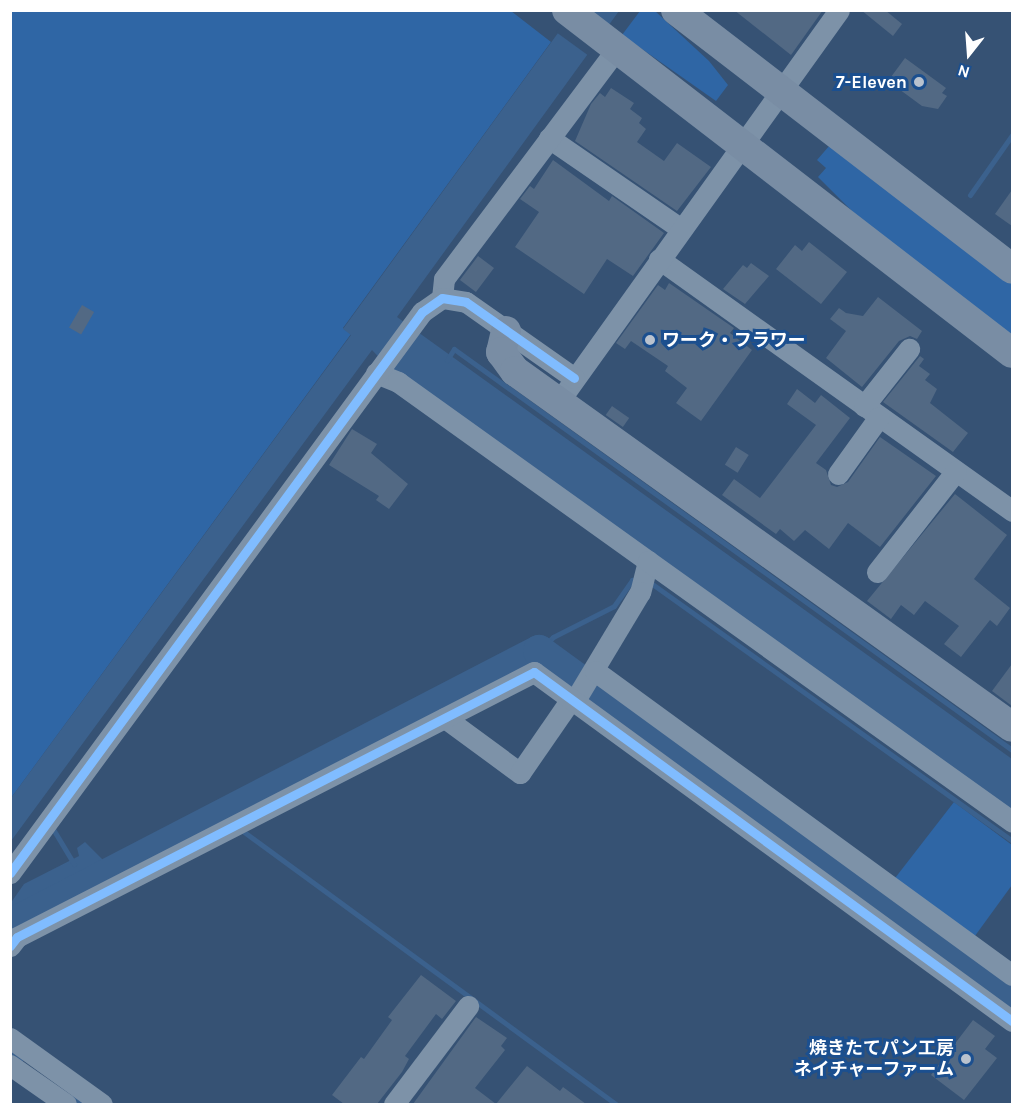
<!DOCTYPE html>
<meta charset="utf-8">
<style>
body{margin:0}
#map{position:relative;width:1023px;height:1115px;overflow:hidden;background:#365274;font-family:Karla,"Noto Sans JP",sans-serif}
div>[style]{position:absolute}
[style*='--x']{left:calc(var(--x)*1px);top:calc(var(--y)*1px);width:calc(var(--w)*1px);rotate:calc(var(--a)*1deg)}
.green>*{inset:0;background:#2f66a5}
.water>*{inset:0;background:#3b618d}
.pier>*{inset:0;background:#365274}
.stream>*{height:5px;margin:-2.5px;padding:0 2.5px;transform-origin:2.5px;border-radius:2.5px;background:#3b618d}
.river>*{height:32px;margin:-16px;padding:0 16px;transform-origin:16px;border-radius:16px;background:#3b618d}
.building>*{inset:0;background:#526984;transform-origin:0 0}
.street>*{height:21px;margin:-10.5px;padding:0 10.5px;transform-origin:10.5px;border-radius:10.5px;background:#7d92a8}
.secondary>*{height:30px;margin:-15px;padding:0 15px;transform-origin:15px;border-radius:15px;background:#798da4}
.cycleway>*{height:9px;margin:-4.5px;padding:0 4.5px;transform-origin:4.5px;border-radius:4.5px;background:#80bcff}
.dots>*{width:16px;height:16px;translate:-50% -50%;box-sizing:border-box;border:3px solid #1b4f8f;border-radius:50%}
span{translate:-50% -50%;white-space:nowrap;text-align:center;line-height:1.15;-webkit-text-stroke:6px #1b4f8f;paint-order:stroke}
.poi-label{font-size:18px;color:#fff;font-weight:700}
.right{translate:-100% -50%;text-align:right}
.left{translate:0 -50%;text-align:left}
.frame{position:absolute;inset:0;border:12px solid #fff;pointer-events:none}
.north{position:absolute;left:939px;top:24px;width:60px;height:60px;-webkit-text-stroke:4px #1b4f8f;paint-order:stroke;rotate:197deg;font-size:16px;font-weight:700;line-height:24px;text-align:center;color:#fff}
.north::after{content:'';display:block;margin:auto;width:21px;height:27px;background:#fff;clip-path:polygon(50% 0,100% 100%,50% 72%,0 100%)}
</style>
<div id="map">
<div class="green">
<div style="clip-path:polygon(11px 11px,511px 11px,551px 42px,343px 328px,351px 334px,11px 798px)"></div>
<div style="clip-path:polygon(640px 11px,655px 11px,709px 61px,728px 85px,716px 101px,622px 35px)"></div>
<div style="clip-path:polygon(830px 145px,1012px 283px,1012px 340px,871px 230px,818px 177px,826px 168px,817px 160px)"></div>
<div style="clip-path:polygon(954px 802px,1012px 845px,1012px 885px,972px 940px,892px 882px)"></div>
</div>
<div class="water">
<div style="clip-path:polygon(574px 11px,619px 11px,397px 317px,1012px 759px,1012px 812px,388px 367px,372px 350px,11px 841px,11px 798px,351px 335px,343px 329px)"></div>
<div style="clip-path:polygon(85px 842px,104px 861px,123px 862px,129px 873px,14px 930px,11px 927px,10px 904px,24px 884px,79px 856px,77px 848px)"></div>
</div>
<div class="pier">
<div style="clip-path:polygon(572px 11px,609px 28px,589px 56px,556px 32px)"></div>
</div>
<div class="stream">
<div style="--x:970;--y:195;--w:73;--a:-55"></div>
<div style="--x:447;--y:360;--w:13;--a:-58"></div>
<div style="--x:454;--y:349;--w:687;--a:35.7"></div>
<div style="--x:648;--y:581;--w:447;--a:35.5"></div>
<div style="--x:539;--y:651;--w:20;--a:-45"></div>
<div style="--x:553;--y:637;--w:68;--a:-26.9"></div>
<div style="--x:614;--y:606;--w:32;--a:-55"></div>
<div style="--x:632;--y:580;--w:7;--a:-8"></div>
<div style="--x:53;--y:829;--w:41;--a:59"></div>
<div style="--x:240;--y:829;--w:466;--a:36.2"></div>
<div style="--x:10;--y:1052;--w:13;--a:39"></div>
<div style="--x:71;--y:1097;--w:13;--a:32"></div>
</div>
<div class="river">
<div style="--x:10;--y:925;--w:596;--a:-27.38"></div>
<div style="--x:539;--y:651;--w:585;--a:36.03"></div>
</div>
<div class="building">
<div style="clip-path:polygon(734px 10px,823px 10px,791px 55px)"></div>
<div style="clip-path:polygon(861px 10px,885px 10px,902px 24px,893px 36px)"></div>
<div style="clip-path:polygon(905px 58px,946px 88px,942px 93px,947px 96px,938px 109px,922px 106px,888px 81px)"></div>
<div style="clip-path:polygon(611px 88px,634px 103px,630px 109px,642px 118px,639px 123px,646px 129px,637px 142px,664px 161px,677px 143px,711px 167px,677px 211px,575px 141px,591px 104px,600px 93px,605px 97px)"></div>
<div style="clip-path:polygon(553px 160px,609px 201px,612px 196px,664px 233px,633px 276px,607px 259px,584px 294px,515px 247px,539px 212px,520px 199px,530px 186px,534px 189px)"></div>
<div style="clip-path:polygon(1012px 190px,1012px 226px,995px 214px)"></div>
<div style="clip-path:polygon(809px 242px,847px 272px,821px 304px,776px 269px,795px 245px,802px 251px)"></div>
<div style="left:478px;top:256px;width:20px;height:30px;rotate:37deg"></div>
<div style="clip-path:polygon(751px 263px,769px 276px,745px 304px,723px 289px,743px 265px,747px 268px)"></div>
<div style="clip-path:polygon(669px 283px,734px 328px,730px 333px,752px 350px,701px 421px,676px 403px,687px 388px,665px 371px,668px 366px,631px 341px,625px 349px,616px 343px,658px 285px,665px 290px)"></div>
<div style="clip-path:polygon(878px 297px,922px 331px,917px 339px,910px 336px,899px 341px,862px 387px,826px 358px,846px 331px,830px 319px,839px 308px,846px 313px,863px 316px)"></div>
<div style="left:82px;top:305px;width:14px;height:26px;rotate:30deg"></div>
<div style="clip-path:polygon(920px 356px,924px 359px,919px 366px,930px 374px,925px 380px,937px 389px,930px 403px,968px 433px,953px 452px,883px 402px)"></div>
<div style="clip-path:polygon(797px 389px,815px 403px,821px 395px,850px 418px,816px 463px,826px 470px,831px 485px,837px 487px,848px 482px,880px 437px,936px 476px,880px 547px,848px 523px,829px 549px,805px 530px,794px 541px,780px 529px,776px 534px,722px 495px,734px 479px,760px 498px,816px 425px,787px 404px)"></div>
<div style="left:612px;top:406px;width:21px;height:11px;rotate:35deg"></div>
<div style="clip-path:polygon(352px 429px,377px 444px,371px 453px,408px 484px,389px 509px,376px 500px,379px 496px,329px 465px)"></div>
<div style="left:736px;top:447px;width:15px;height:21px;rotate:32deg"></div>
<div style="clip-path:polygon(955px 494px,1007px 535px,974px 579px,1010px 608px,997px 626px,990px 620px,961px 657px,944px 644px,959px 626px,925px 601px,914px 615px,901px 605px,891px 619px,867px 601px)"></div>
<div style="clip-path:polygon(1012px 664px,1012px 706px,992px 691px)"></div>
<div style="clip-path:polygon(421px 975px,456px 1001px,442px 1019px,436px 1014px,405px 1056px,409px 1059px,402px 1072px,377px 1104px,344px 1104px,332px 1095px,361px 1057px,364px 1059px,392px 1020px,388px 1017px)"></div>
<div style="clip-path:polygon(476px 1017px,507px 1038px,501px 1046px,505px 1050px,475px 1088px,496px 1104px,527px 1066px,560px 1091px,563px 1087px,586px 1104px,413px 1104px)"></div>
<div style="clip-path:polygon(973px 1020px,995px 1036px,985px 1049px,997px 1058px,964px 1100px,931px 1075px)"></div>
</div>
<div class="street">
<div style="--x:549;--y:138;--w:159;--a:34.5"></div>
<div style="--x:659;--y:259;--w:434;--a:35.5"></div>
<div style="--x:442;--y:298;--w:19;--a:-84"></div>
<div style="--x:444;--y:279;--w:286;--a:-53.1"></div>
<div style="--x:376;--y:373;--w:24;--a:22"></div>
<div style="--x:398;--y:382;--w:307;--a:35.6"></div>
<div style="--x:648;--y:561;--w:32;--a:104"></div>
<div style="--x:640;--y:592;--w:128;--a:121"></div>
<div style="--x:567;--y:390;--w:467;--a:-54.4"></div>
<div style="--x:864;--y:406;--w:73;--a:-51.7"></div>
<div style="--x:838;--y:474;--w:70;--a:-54.3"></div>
<div style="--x:648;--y:561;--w:448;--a:35.6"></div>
<div style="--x:877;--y:572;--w:128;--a:-52"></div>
<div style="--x:595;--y:671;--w:516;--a:36.09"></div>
<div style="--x:445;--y:718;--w:93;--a:36.3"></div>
<div style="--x:520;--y:773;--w:90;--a:-55.4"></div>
<div style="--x:10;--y:873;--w:696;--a:-53.71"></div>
<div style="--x:422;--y:312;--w:24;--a:-35"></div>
<div style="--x:442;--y:298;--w:24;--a:9"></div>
<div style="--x:466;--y:302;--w:132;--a:35.1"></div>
<div style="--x:10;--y:946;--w:11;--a:-52"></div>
<div style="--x:17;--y:937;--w:581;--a:-27.14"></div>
<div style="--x:534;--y:672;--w:592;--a:36.13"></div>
<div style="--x:10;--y:1038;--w:113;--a:35.7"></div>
<div style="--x:10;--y:1065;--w:68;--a:34.9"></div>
<div style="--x:394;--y:1104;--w:123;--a:-52.9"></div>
</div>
<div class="secondary">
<div style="--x:567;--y:10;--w:562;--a:37.62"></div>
<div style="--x:676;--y:10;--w:424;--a:37.6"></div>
<div style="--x:506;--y:331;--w:22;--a:103"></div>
<div style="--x:501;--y:352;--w:24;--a:54"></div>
<div style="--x:515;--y:371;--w:611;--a:35.61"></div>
</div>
<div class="cycleway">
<div style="--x:10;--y:873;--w:696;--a:-53.71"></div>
<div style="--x:422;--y:312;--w:24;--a:-35"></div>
<div style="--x:442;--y:298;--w:24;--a:9"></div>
<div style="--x:466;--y:302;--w:132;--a:35.1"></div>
<div style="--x:10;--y:946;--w:11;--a:-52"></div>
<div style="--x:17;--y:937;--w:581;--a:-27.14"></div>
<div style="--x:534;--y:672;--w:592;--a:36.13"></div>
</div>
<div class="dots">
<div style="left:919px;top:82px;background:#b9c2ce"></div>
<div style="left:650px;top:340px;background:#b9c2ce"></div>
<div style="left:966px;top:1059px;background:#b9c2ce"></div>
</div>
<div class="poi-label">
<span class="right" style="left:907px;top:82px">7-Eleven</span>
<span class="left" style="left:662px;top:340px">ワーク・フラワー</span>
<span class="right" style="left:954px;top:1059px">焼きたてパン工房<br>ネイチャーファーム</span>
</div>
<div class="frame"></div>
<div class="north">N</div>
</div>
